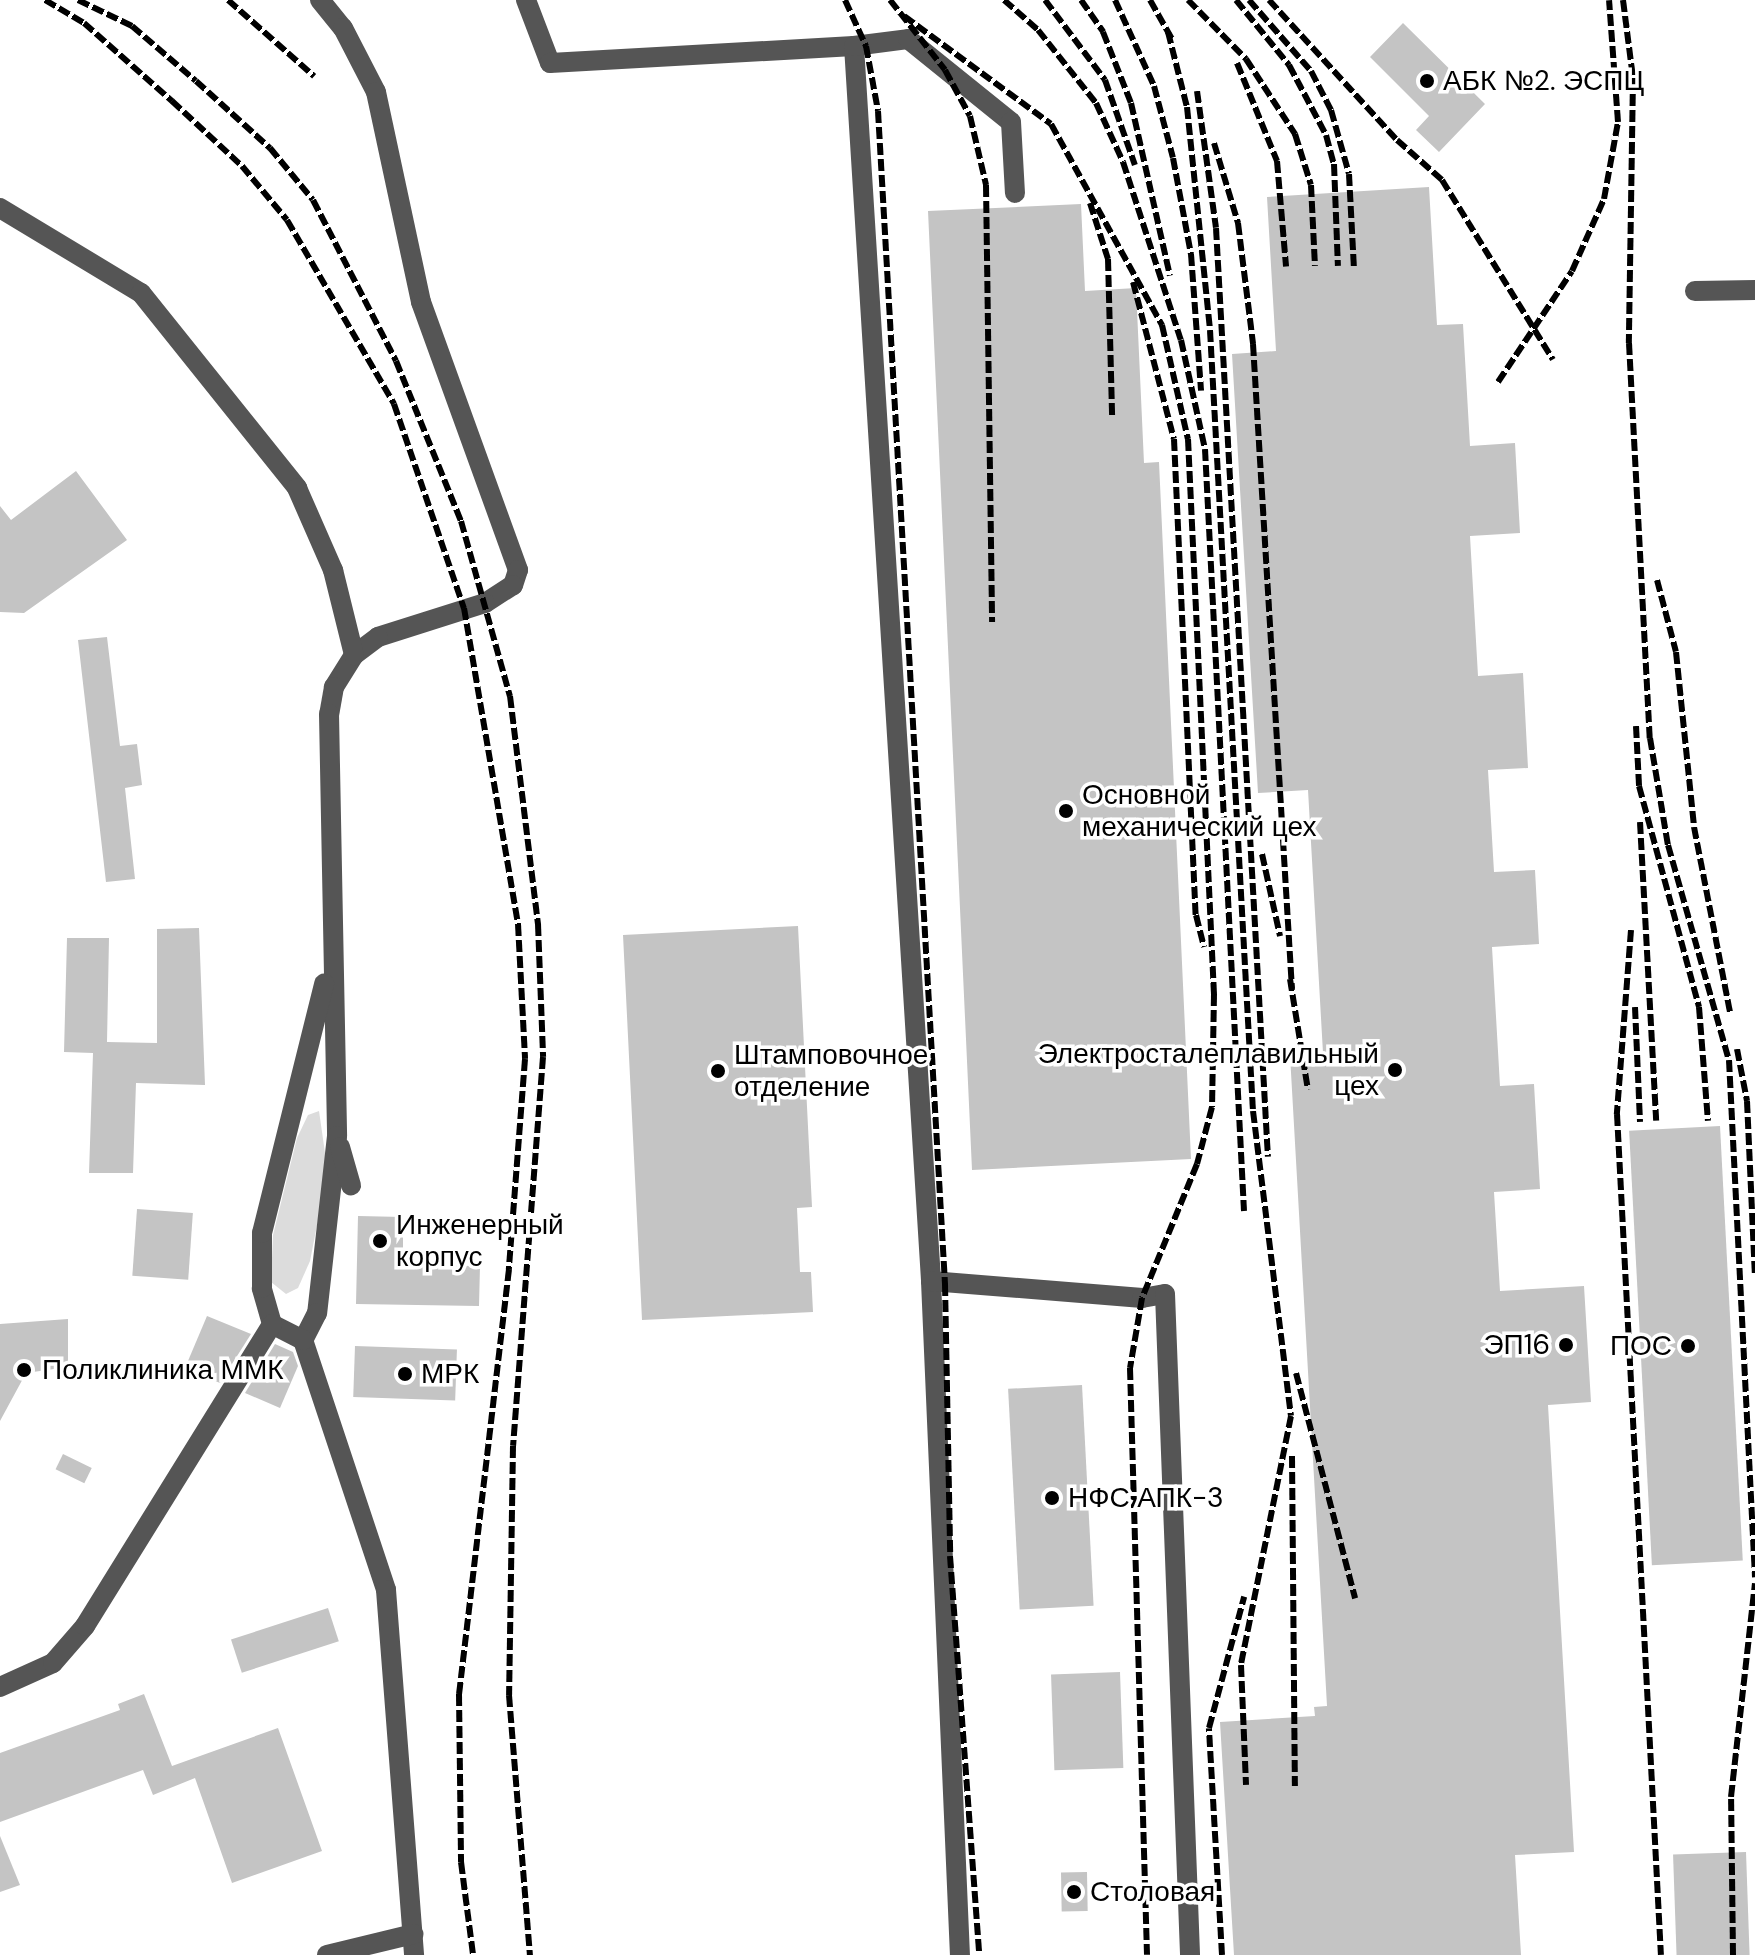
<!DOCTYPE html>
<meta charset="utf-8">
<style>
body{margin:0}
#map{position:relative;width:1755px;height:1955px;overflow:hidden;background:#fff;font-family:"DM Sans",sans-serif}
div>[style]{position:absolute}
[style*='--x']{left:calc(var(--x)*1px);top:calc(var(--y)*1px);width:calc(var(--w)*1px);rotate:calc(var(--a)*1deg)}
.green>*{inset:0;background:#dcdcdc}
.building>*{inset:0;background:#c4c4c4;transform-origin:0 0}
.minor>*{height:20px;margin:-10px;padding:0 10px;transform-origin:10px;border-radius:10px;background:#555}
.rail>*{height:6px;margin-top:-3px;transform-origin:0;background:repeating-linear-gradient(90deg,#000 0 12px,transparent 0 16px)}
.dots>*{width:22px;height:22px;translate:-50% -50%;box-sizing:border-box;border:4px solid #fff;border-radius:50%}
span{translate:-50% -50%;white-space:nowrap;text-align:center;line-height:1.15;-webkit-text-stroke:7px #fff;paint-order:stroke}
.poi-label{font-size:28px;color:#000}
.left{translate:0 -50%;text-align:left}
.right{translate:-100% -50%;text-align:right}
</style>
<div id="map">
<div class="green">
<div style="clip-path:polygon(319px 1111px,327px 1167px,320px 1210px,310px 1261px,298px 1288px,286px 1294px,271px 1282px,273px 1235px,297px 1138px,308px 1115px)"></div>
</div>
<div class="building">
<div style="clip-path:polygon(1403px 23px,1485px 104px,1439px 152px,1416px 130px,1429px 116px,1370px 57px)"></div>
<div style="clip-path:polygon(1429px 187px,1437px 325px,1463px 324px,1470px 446px,1515px 443px,1520px 533px,1470px 536px,1478px 676px,1523px 673px,1528px 768px,1488px 770px,1494px 872px,1535px 870px,1539px 944px,1492px 947px,1500px 1086px,1534px 1084px,1540px 1189px,1494px 1192px,1500px 1291px,1584px 1286px,1591px 1402px,1548px 1405px,1574px 1852px,1515px 1855px,1521px 1955px,1234px 1955px,1220px 1722px,1315px 1716px,1314px 1707px,1327px 1706px,1290px 1055px,1323px 1053px,1308px 790px,1258px 793px,1232px 354px,1276px 351px,1267px 197px)"></div>
<div style="clip-path:polygon(1081px 204px,1085px 291px,1136px 288px,1144px 463px,1159px 462px,1191px 1159px,972px 1170px,928px 211px)"></div>
<div style="clip-path:polygon(76px 471px,127px 540px,24px 613px,0 612px,0 506px,11px 520px)"></div>
<div style="clip-path:polygon(107px 637px,120px 746px,137px 744px,142px 785px,125px 788px,135px 879px,106px 882px,78px 640px)"></div>
<div style="clip-path:polygon(798px 926px,812px 1207px,797px 1208px,800px 1272px,811px 1272px,813px 1312px,642px 1320px,623px 935px)"></div>
<div style="clip-path:polygon(199px 928px,205px 1085px,136px 1083px,133px 1173px,89px 1173px,93px 1053px,64px 1052px,67px 938px,109px 938px,107px 1042px,157px 1043px,157px 929px)"></div>
<div style="left:1720px;top:1126px;width:435px;height:91px;rotate:87deg"></div>
<div style="left:137px;top:1209px;width:56px;height:67px;rotate:4deg"></div>
<div style="clip-path:polygon(358px 1216px,403px 1217px,403px 1265px,480px 1266px,479px 1306px,356px 1304px)"></div>
<div style="clip-path:polygon(207px 1316px,251px 1334px,220px 1383px,185px 1368px)"></div>
<div style="clip-path:polygon(68px 1319px,68px 1367px,26px 1373px,0 1421px,0 1324px)"></div>
<div style="clip-path:polygon(275px 1344px,293px 1352px,298px 1366px,280px 1408px,245px 1393px)"></div>
<div style="left:355px;top:1346px;width:102px;height:51px;rotate:2deg"></div>
<div style="left:1082px;top:1385px;width:221px;height:74px;rotate:87deg"></div>
<div style="left:63px;top:1454px;width:32px;height:17px;rotate:26deg"></div>
<div style="left:328px;top:1608px;width:35px;height:102px;rotate:72deg"></div>
<div style="left:1120px;top:1672px;width:96px;height:69px;rotate:88deg"></div>
<div style="clip-path:polygon(144px 1694px,172px 1766px,278px 1728px,322px 1851px,232px 1883px,195px 1778px,153px 1795px,143px 1770px,0 1822px,0 1753px,120px 1710px,118px 1704px)"></div>
<div style="clip-path:polygon(0 1836px,20px 1885px,0 1892px)"></div>
<div style="left:1746px;top:1852px;width:103px;height:73px;rotate:88deg"></div>
<div style="left:1087px;top:1872px;width:39px;height:26px;rotate:89deg"></div>
</div>
<div class="minor">
<div style="--x:320;--y:0;--w:36;--a:51"></div>
<div style="--x:343;--y:28;--w:72;--a:62.7"></div>
<div style="--x:376;--y:92;--w:215;--a:77.9"></div>
<div style="--x:421;--y:302;--w:285;--a:70.1"></div>
<div style="--x:518;--y:570;--w:16;--a:108"></div>
<div style="--x:513;--y:585;--w:33;--a:147"></div>
<div style="--x:485;--y:603;--w:112;--a:162.4"></div>
<div style="--x:378;--y:637;--w:30;--a:143"></div>
<div style="--x:354;--y:655;--w:38;--a:122"></div>
<div style="--x:334;--y:687;--w:27;--a:100"></div>
<div style="--x:329;--y:714;--w:422;--a:88.9"></div>
<div style="--x:337;--y:1136;--w:178;--a:96.4"></div>
<div style="--x:317;--y:1313;--w:30;--a:117"></div>
<div style="--x:303;--y:1340;--w:263;--a:71.6"></div>
<div style="--x:386;--y:1590;--w:366;--a:85.6"></div>
<div style="--x:526;--y:0;--w:67;--a:69.1"></div>
<div style="--x:550;--y:63;--w:304;--a:-3.2"></div>
<div style="--x:854;--y:46;--w:1237;--a:86.43"></div>
<div style="--x:931;--y:1281;--w:675;--a:87.54"></div>
<div style="--x:854;--y:46;--w:54;--a:-7.4"></div>
<div style="--x:908;--y:39;--w:132;--a:38.9"></div>
<div style="--x:1011;--y:122;--w:71;--a:86.8"></div>
<div style="--x:0;--y:208;--w:165;--a:31.1"></div>
<div style="--x:141;--y:293;--w:250;--a:51.3"></div>
<div style="--x:297;--y:488;--w:90;--a:66.3"></div>
<div style="--x:333;--y:570;--w:88;--a:76.1"></div>
<div style="--x:1695;--y:291;--w:60;--a:-1"></div>
<div style="--x:340;--y:1147;--w:40;--a:74"></div>
<div style="--x:931;--y:1281;--w:212;--a:4.6"></div>
<div style="--x:1142;--y:1298;--w:23;--a:-10"></div>
<div style="--x:1165;--y:1294;--w:661;--a:87.83"></div>
<div style="--x:303;--y:1340;--w:35;--a:-153"></div>
<div style="--x:272;--y:1324;--w:37;--a:-106"></div>
<div style="--x:262;--y:1288;--w:55;--a:-90"></div>
<div style="--x:262;--y:1233;--w:257;--a:-76"></div>
<div style="--x:0;--y:1687;--w:58;--a:-24.4"></div>
<div style="--x:53;--y:1663;--w:49;--a:-49.1"></div>
<div style="--x:85;--y:1626;--w:355;--a:-58.2"></div>
<div style="--x:327;--y:1955;--w:89;--a:-13.7"></div>
</div>
<div class="rail">
<div style="--x:45;--y:0;--w:45;--a:30.5"></div>
<div style="--x:84;--y:23;--w:118;--a:41.6"></div>
<div style="--x:172;--y:101;--w:96;--a:42.9"></div>
<div style="--x:242;--y:166;--w:70;--a:50.2"></div>
<div style="--x:287;--y:220;--w:213;--a:59.8"></div>
<div style="--x:394;--y:404;--w:216;--a:71.1"></div>
<div style="--x:464;--y:608;--w:321;--a:80.3"></div>
<div style="--x:518;--y:924;--w:135;--a:87"></div>
<div style="--x:525;--y:1059;--w:211;--a:94.4"></div>
<div style="--x:509;--y:1269;--w:428;--a:96.7"></div>
<div style="--x:459;--y:1694;--w:168;--a:89.3"></div>
<div style="--x:461;--y:1862;--w:94;--a:82.6"></div>
<div style="--x:78;--y:0;--w:60;--a:25.7"></div>
<div style="--x:132;--y:26;--w:84;--a:40.7"></div>
<div style="--x:196;--y:81;--w:100;--a:42.2"></div>
<div style="--x:270;--y:148;--w:67;--a:50.4"></div>
<div style="--x:313;--y:200;--w:181;--a:62.7"></div>
<div style="--x:396;--y:361;--w:173;--a:67.9"></div>
<div style="--x:461;--y:521;--w:182;--a:74.4"></div>
<div style="--x:510;--y:696;--w:230;--a:83"></div>
<div style="--x:538;--y:924;--w:133;--a:87.8"></div>
<div style="--x:543;--y:1057;--w:390;--a:94.4"></div>
<div style="--x:513;--y:1446;--w:249;--a:90.9"></div>
<div style="--x:509;--y:1695;--w:261;--a:85.4"></div>
<div style="--x:228;--y:0;--w:115;--a:41.5"></div>
<div style="--x:845;--y:0;--w:51;--a:65.5"></div>
<div style="--x:866;--y:46;--w:66;--a:79.5"></div>
<div style="--x:878;--y:111;--w:1175;--a:86.73"></div>
<div style="--x:945;--y:1284;--w:272;--a:88.9"></div>
<div style="--x:950;--y:1556;--w:400;--a:85.8"></div>
<div style="--x:890;--y:0;--w:89;--a:51.8"></div>
<div style="--x:945;--y:70;--w:52;--a:61.5"></div>
<div style="--x:970;--y:116;--w:71;--a:76.9"></div>
<div style="--x:986;--y:185;--w:437;--a:89.2"></div>
<div style="--x:1004;--y:0;--w:45;--a:41.4"></div>
<div style="--x:1038;--y:30;--w:93;--a:51.5"></div>
<div style="--x:1096;--y:103;--w:65;--a:65.4"></div>
<div style="--x:1123;--y:162;--w:187;--a:72"></div>
<div style="--x:1181;--y:340;--w:112;--a:77.6"></div>
<div style="--x:1205;--y:449;--w:763;--a:87.07"></div>
<div style="--x:1045;--y:0;--w:100;--a:53.1"></div>
<div style="--x:1105;--y:80;--w:90;--a:70.6"></div>
<div style="--x:1081;--y:0;--w:39;--a:55"></div>
<div style="--x:1103;--y:32;--w:76;--a:68.5"></div>
<div style="--x:1131;--y:103;--w:177;--a:77.3"></div>
<div style="--x:1115;--y:0;--w:94;--a:65.6"></div>
<div style="--x:1154;--y:86;--w:74;--a:75.2"></div>
<div style="--x:1173;--y:158;--w:98;--a:79.4"></div>
<div style="--x:1191;--y:254;--w:137;--a:85.8"></div>
<div style="--x:1150;--y:0;--w:45;--a:60.6"></div>
<div style="--x:1188;--y:0;--w:83;--a:45.5"></div>
<div style="--x:1246;--y:59;--w:90;--a:56.8"></div>
<div style="--x:1295;--y:134;--w:53;--a:72.6"></div>
<div style="--x:1311;--y:185;--w:81;--a:87.2"></div>
<div style="--x:1236;--y:0;--w:84;--a:50.8"></div>
<div style="--x:1289;--y:65;--w:79;--a:62.1"></div>
<div style="--x:1326;--y:135;--w:30;--a:75"></div>
<div style="--x:1334;--y:164;--w:102;--a:87.8"></div>
<div style="--x:1249;--y:0;--w:94;--a:48.9"></div>
<div style="--x:1311;--y:71;--w:44;--a:62.9"></div>
<div style="--x:1331;--y:110;--w:66;--a:74.3"></div>
<div style="--x:1349;--y:174;--w:94;--a:87"></div>
<div style="--x:1269;--y:0;--w:190;--a:47.6"></div>
<div style="--x:1397;--y:140;--w:60;--a:41.6"></div>
<div style="--x:1442;--y:180;--w:211;--a:58.3"></div>
<div style="--x:1623;--y:0;--w:79;--a:82.7"></div>
<div style="--x:1633;--y:78;--w:265;--a:90.9"></div>
<div style="--x:1629;--y:343;--w:396;--a:87"></div>
<div style="--x:1650;--y:738;--w:109;--a:80.5"></div>
<div style="--x:1668;--y:845;--w:223;--a:74.2"></div>
<div style="--x:1729;--y:1060;--w:518;--a:87.12"></div>
<div style="--x:904;--y:16;--w:182;--a:36.3"></div>
<div style="--x:1051;--y:124;--w:230;--a:61.1"></div>
<div style="--x:1162;--y:325;--w:117;--a:77.2"></div>
<div style="--x:1188;--y:439;--w:556;--a:87.32"></div>
<div style="--x:1214;--y:994;--w:113;--a:91"></div>
<div style="--x:1212;--y:1107;--w:59;--a:104.7"></div>
<div style="--x:1197;--y:1164;--w:145;--a:112.3"></div>
<div style="--x:1142;--y:1298;--w:71;--a:99.7"></div>
<div style="--x:1130;--y:1368;--w:587;--a:88.34"></div>
<div style="--x:1168;--y:32;--w:77;--a:75.8"></div>
<div style="--x:1187;--y:107;--w:224;--a:84.1"></div>
<div style="--x:1210;--y:330;--w:782;--a:86.85"></div>
<div style="--x:1253;--y:1111;--w:307;--a:82.9"></div>
<div style="--x:1291;--y:1416;--w:254;--a:101.4"></div>
<div style="--x:1241;--y:1665;--w:120;--a:87.6"></div>
<div style="--x:1237;--y:63;--w:106;--a:67.8"></div>
<div style="--x:1277;--y:161;--w:106;--a:85.1"></div>
<div style="--x:1197;--y:91;--w:138;--a:82.1"></div>
<div style="--x:1216;--y:228;--w:930;--a:86.8"></div>
<div style="--x:1214;--y:143;--w:84;--a:73.3"></div>
<div style="--x:1238;--y:223;--w:122;--a:82.9"></div>
<div style="--x:1253;--y:344;--w:646;--a:86.54"></div>
<div style="--x:1090;--y:203;--w:59;--a:72.2"></div>
<div style="--x:1108;--y:259;--w:158;--a:88.5"></div>
<div style="--x:1133;--y:282;--w:162;--a:75.4"></div>
<div style="--x:1174;--y:439;--w:477;--a:87.4"></div>
<div style="--x:1196;--y:915;--w:33;--a:76"></div>
<div style="--x:1498;--y:382;--w:133;--a:-56.3"></div>
<div style="--x:1572;--y:271;--w:79;--a:-66"></div>
<div style="--x:1604;--y:199;--w:78;--a:-79.7"></div>
<div style="--x:1618;--y:122;--w:122;--a:-94.2"></div>
<div style="--x:1657;--y:580;--w:74;--a:75.2"></div>
<div style="--x:1676;--y:652;--w:176;--a:84.1"></div>
<div style="--x:1694;--y:827;--w:189;--a:79"></div>
<div style="--x:1636;--y:726;--w:60;--a:87.1"></div>
<div style="--x:1639;--y:786;--w:229;--a:74.8"></div>
<div style="--x:1699;--y:1007;--w:114;--a:85.5"></div>
<div style="--x:1640;--y:822;--w:299;--a:86.9"></div>
<div style="--x:1262;--y:854;--w:84;--a:77.6"></div>
<div style="--x:1631;--y:930;--w:185;--a:94.4"></div>
<div style="--x:1617;--y:1114;--w:842;--a:87.01"></div>
<div style="--x:1290;--y:979;--w:112;--a:80.8"></div>
<div style="--x:1635;--y:1007;--w:115;--a:87.5"></div>
<div style="--x:1737;--y:1049;--w:53;--a:79.1"></div>
<div style="--x:1747;--y:1101;--w:175;--a:87.4"></div>
<div style="--x:1296;--y:1373;--w:233;--a:75.3"></div>
<div style="--x:1292;--y:1456;--w:330;--a:89.5"></div>
<div style="--x:1222;--y:1955;--w:227;--a:-93.3"></div>
<div style="--x:1209;--y:1728;--w:136;--a:-75"></div>
<div style="--x:1733;--y:1955;--w:158;--a:-90.7"></div>
<div style="--x:1731;--y:1797;--w:215;--a:-83.6"></div>
</div>
<div class="dots">
<div style="left:1427px;top:81px;background:#000"></div>
<div style="left:1066px;top:811px;background:#000"></div>
<div style="left:1395px;top:1070px;background:#000"></div>
<div style="left:718px;top:1071px;background:#000"></div>
<div style="left:380px;top:1241px;background:#000"></div>
<div style="left:1566px;top:1345px;background:#000"></div>
<div style="left:1688px;top:1346px;background:#000"></div>
<div style="left:24px;top:1370px;background:#000"></div>
<div style="left:405px;top:1374px;background:#000"></div>
<div style="left:1052px;top:1498px;background:#000"></div>
<div style="left:1074px;top:1892px;background:#000"></div>
</div>
<div class="poi-label">
<span class="left" style="left:1443px;top:81px">АБК №2. ЭСПЦ</span>
<span class="left" style="left:1082px;top:811px">Основной<br>механический цех</span>
<span class="right" style="left:1379px;top:1070px">Электросталеплавильный<br>цех</span>
<span class="left" style="left:734px;top:1071px">Штамповочное<br>отделение</span>
<span class="left" style="left:396px;top:1241px">Инженерный<br>корпус</span>
<span class="right" style="left:1550px;top:1345px">ЭП16</span>
<span class="right" style="left:1672px;top:1346px">ПОС</span>
<span class="left" style="left:42px;top:1370px">Поликлиника ММК</span>
<span class="left" style="left:421px;top:1374px">МРК</span>
<span class="left" style="left:1068px;top:1498px">НФС АПК-3</span>
<span class="left" style="left:1090px;top:1892px">Столовая</span>
</div>
</div>
